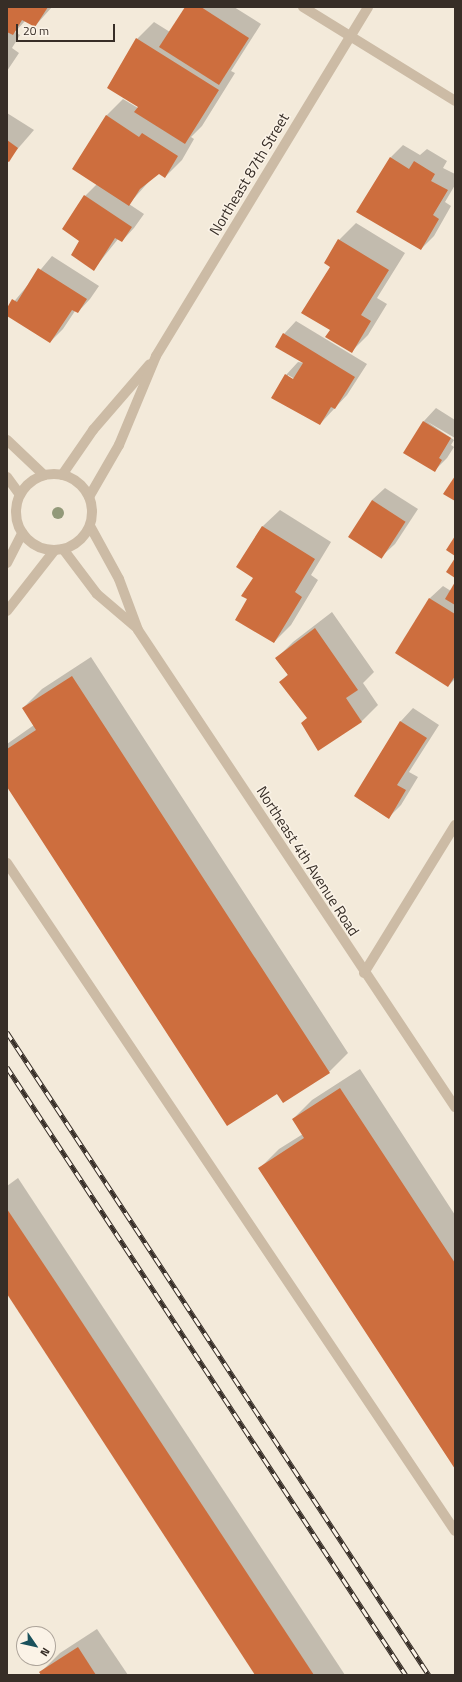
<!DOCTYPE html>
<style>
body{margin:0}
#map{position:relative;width:462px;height:1682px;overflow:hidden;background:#f3eada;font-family:"Titillium Web",sans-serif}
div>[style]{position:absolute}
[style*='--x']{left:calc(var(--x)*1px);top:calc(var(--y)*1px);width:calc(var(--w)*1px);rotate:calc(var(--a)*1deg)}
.shadow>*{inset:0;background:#0003}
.building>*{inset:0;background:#cd6e3e;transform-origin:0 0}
.minor>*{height:10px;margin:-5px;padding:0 5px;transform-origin:5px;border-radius:5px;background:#ccbba5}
.minor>.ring{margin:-5px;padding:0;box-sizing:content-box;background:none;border:10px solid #ccbba5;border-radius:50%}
.rail>*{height:4.5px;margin-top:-2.25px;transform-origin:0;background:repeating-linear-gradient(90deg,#fbf3e7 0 9px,#372e27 0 18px);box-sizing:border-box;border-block:1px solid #372e27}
.trees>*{width:12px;height:12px;margin:-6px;border-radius:50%;background:#929979}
span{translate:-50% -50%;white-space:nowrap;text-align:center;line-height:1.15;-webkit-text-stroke:3px #fbf3e7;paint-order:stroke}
.street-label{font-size:15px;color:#372e27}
.frame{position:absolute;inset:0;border:8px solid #372e27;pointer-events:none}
.north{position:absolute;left:16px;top:1626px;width:40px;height:40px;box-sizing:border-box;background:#fbf3e7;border:1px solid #ada49a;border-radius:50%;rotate:124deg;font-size:11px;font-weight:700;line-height:16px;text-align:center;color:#372e27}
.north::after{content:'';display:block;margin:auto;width:14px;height:18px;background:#1a515c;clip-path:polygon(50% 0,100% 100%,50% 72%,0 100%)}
.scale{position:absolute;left:16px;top:24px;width:99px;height:18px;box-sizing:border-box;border:2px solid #372e27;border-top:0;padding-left:5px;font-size:12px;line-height:14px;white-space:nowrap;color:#372e27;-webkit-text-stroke:3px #fbf3e7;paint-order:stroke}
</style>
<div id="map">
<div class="shadow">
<div style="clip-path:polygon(7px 7px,52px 7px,35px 26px,25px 21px,15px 32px,20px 35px,12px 48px,19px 53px,7px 71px)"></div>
<div style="clip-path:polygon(186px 7px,234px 7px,261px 24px,231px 71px,235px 73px,202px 126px,191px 137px,194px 139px,182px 160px,165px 177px,159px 172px,152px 178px,129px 204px,144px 214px,134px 228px,122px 241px,118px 239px,94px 269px,81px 241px,85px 196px,97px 184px,106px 116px,123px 99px,138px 108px,139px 106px,108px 87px,137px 39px,154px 22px,170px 32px)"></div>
<div style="clip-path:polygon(7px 113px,34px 130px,8px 160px,7px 160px)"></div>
<div style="clip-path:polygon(403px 145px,420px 155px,427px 149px,447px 161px,443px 168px,455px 174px,455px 185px,445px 202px,451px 206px,434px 236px,421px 249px,391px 157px)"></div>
<div style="clip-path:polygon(356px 223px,405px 253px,377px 298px,387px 304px,368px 335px,352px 351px,331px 330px,331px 267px,339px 240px)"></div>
<div style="clip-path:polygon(52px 256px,99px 286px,90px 299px,78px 312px,75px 311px,63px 329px,50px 342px,7px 315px,7px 310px)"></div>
<div style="clip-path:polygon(evenodd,296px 321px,367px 364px,347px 395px,320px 424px,286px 375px,298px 362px,304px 363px,284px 334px,296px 321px,288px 375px,298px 381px,288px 377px,288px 375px)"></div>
<div style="clip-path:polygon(436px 408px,455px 420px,455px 438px,426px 421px,454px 440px,451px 445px,454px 447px,447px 458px,435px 470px,405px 452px,424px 421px)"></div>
<div style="clip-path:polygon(385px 488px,418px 509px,395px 544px,382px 556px,372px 500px)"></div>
<div style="clip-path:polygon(280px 510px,331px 542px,311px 575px,318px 580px,291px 625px,274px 642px,254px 577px,238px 567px,263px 526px)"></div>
<div style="clip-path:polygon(455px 584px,455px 679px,448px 686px,396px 653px,430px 598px,443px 586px,451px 591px)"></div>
<div style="clip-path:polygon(332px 612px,374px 672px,363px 683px,378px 705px,361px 722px,308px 718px,281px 682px,288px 674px,276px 659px,293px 642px)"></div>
<div style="clip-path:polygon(91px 657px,348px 1053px,329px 1072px,283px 1101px,7px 786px,7px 744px,34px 725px,23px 708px,42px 689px)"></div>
<div style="clip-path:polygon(413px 708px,439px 725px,409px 772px,418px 777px,401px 805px,388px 818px,355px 796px,401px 721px)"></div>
<div style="clip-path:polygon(360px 1069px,455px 1215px,455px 1467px,260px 1168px,279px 1149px,303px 1134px,293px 1119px,312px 1100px)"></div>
<div style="clip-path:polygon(18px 1178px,345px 1675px,256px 1675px,7px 1292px,7px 1186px)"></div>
<div style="clip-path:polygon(97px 1629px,128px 1675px,42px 1675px,41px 1672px,60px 1653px)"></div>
</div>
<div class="building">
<div style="clip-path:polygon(7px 7px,48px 7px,35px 27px,22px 20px,13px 35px,7px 32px)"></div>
<div style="clip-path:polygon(185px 7px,201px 7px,249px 38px,219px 85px,159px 47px)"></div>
<div style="clip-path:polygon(136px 38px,219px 90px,185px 144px,134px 112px,138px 107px,107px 88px)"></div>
<div style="clip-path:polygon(106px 115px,139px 137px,142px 133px,178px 156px,165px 178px,159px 174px,140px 189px,129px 206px,72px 169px)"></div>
<div style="clip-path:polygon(7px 140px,18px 148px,9px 162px,7px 161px)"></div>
<div style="clip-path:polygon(390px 157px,409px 169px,414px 161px,435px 174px,431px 181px,448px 190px,433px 215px,439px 219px,421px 250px,356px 212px)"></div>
<div style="clip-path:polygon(84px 195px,132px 227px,122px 242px,115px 238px,94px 271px,71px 255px,79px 241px,62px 229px)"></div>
<div style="clip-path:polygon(338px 239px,389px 270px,361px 315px,371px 321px,352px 353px,325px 337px,330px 330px,301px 313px,330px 267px,324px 263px)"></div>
<div style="clip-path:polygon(38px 268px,87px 299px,78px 313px,72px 310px,50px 343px,7px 316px,7px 308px,12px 299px,17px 302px)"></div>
<div style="clip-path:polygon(283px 333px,355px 377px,335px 409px,331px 407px,320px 425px,271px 398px,285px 374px,293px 379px,303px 363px,275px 347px)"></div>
<div style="clip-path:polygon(423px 421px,451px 438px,439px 458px,442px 460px,435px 472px,403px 453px)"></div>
<div style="clip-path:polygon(455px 476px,455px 501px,443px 494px)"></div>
<div style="left:372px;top:500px;width:40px;height:44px;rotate:33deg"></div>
<div style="clip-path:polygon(262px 526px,315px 559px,295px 592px,302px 597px,274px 643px,235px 620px,247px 599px,241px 596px,253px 578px,236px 567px)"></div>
<div style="clip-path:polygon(455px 536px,455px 556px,446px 550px)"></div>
<div style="clip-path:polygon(455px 558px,455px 578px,446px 572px)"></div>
<div style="clip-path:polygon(455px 582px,455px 605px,445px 599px)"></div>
<div style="clip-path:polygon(429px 598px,455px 614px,455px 676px,448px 687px,395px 653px)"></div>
<div style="clip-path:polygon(315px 628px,358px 690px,346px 698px,362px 722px,318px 751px,301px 723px,307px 718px,279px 682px,288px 675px,275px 658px)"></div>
<div style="clip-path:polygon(72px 676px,330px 1073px,283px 1103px,277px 1094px,227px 1126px,7px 787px,7px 749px,36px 730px,22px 708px)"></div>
<div style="clip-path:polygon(400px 721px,427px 738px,397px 785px,406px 790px,389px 819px,354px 796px)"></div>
<div style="clip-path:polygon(340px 1088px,455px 1263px,455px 1469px,258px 1168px,304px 1138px,292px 1119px)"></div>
<div style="clip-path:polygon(7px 1209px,55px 1281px,314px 1675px,255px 1675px,7px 1294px)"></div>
<div style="clip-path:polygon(78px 1647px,96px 1675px,41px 1675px,39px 1672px)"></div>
</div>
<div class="minor">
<div style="--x:303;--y:7;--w:179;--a:31.7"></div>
<div style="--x:7;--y:440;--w:51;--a:43.4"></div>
<div class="ring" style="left:16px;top:474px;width:66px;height:66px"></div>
<div style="--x:62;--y:475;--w:55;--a:-55.4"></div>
<div style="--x:93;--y:430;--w:87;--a:-49.2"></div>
<div style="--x:7;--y:477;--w:22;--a:54"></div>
<div style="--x:89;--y:497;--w:60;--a:-60"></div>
<div style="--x:119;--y:445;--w:96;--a:-67.4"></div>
<div style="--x:156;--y:356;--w:408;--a:-58.7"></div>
<div style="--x:90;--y:526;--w:60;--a:61.3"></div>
<div style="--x:119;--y:579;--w:54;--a:69.6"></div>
<div style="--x:138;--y:630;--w:573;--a:56.39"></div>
<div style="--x:63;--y:549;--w:56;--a:52.9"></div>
<div style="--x:97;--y:594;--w:52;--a:40.4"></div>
<div style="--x:7;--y:563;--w:34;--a:-63"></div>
<div style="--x:7;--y:611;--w:76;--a:-51.9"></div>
<div style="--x:7;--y:863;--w:804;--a:56.15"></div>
<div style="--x:364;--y:973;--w:174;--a:-58.4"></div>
</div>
<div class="rail">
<div style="--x:7;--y:1032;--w:769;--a:56.72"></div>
<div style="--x:7;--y:1067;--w:727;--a:56.73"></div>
</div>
<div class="trees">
<div style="left:58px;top:513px"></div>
</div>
<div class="street-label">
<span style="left:249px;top:174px;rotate:-59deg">Northeast 87th Street</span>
<span style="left:308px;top:861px;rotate:57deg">Northeast 4th Avenue Road</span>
</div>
<div class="frame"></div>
<div class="north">N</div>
<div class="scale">20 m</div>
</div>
